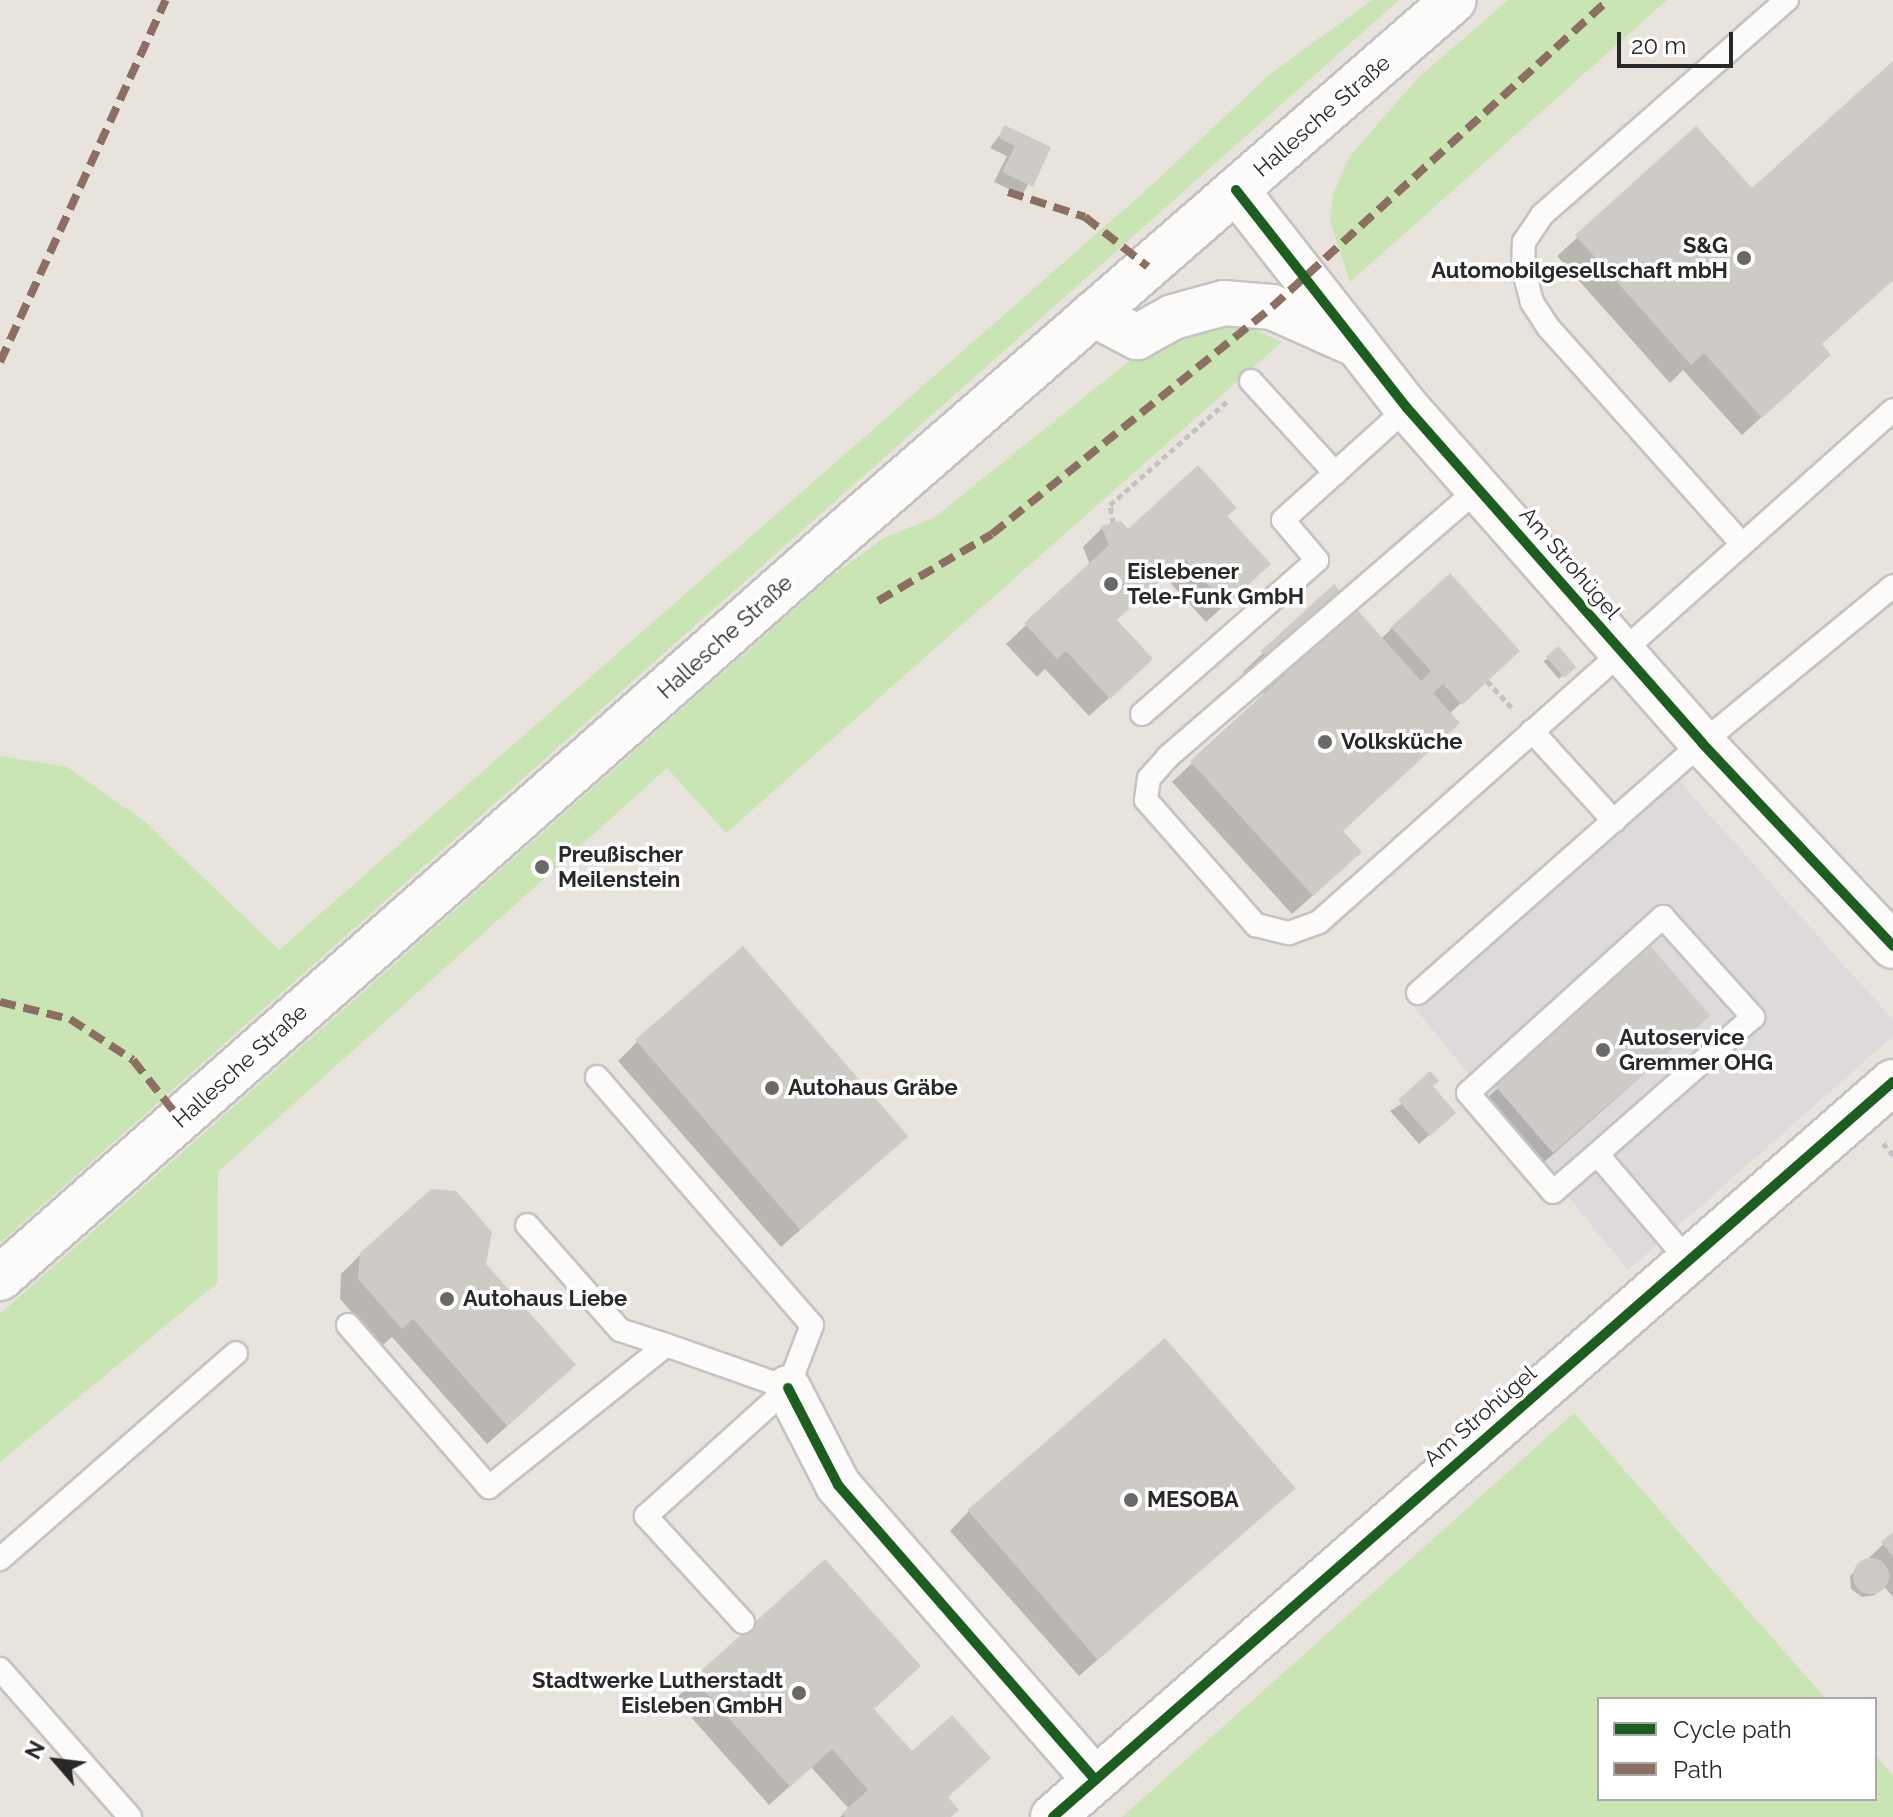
<!DOCTYPE html>
<meta charset="utf-8">
<style>
body{margin:0}
#map{position:relative;width:1893px;height:1817px;overflow:hidden;background:#e8e3dd;font-family:Raleway,sans-serif}
div>[style]{position:absolute}
[style*='--x']{left:calc(var(--x)*1px);top:calc(var(--y)*1px);width:calc(var(--w)*1px);rotate:calc(var(--a)*1deg)}
.industrial>*{inset:0;background:#dedadc}
.green>*{inset:0;background:#c9e5b4}
.shadow>*{inset:0;background:#0003;transform-origin:0 0}
.building>*{inset:0;background:#cecbc7;transform-origin:0 0}
.round{border-radius:50%}
.path>*{height:5px;margin-top:-2.5px;transform-origin:0;background:repeating-linear-gradient(90deg,#c4c3c3 0 6px,transparent 0 10px)}
.roads{filter:drop-shadow(2px 0 #c4c3c3) drop-shadow(-2px 0 #c4c3c3) drop-shadow(0 2px #c4c3c3) drop-shadow(0 -2px #c4c3c3)}
.service>*{height:22px;margin:-11px;padding:0 11px;transform-origin:11px;border-radius:11px;background:#fcfbfa}
.minor>*{height:44px;margin:-22px;padding:0 22px;transform-origin:22px;border-radius:22px;background:#fcfbfa}
.secondary>*{height:44px;margin:-22px;padding:0 22px;transform-origin:22px;border-radius:22px;background:#fcfbfa}
.quiet>*{height:8px;margin-top:-4px;transform-origin:0;background:repeating-linear-gradient(90deg,#8d6e63 0 16px,transparent 0 24px)}
.cycleway>*{height:10px;margin:-5px;padding:0 5px;transform-origin:5px;border-radius:5px;background:#1b5e20}
.dots>*{width:22px;height:22px;translate:-50% -50%;box-sizing:border-box;border:4px solid #fff;border-radius:50%}
span{translate:-50% -50%;white-space:nowrap;text-align:center;line-height:1.15;-webkit-text-stroke:7px #fff;paint-order:stroke}
.street-label{font-size:22px;color:#282828}
.poi-label{font-size:22px;color:#282828;font-weight:700}
.right{translate:-100% -50%;text-align:right}
.left{translate:0 -50%;text-align:left}
.legend{position:absolute;left:1597px;top:1697px;width:280px;height:104px;box-sizing:border-box;background:#fff;border:2px solid #a9a9a9;margin:0;padding:10px 14px;list-style:none;font-size:24px;color:#282828}
.legend li{display:flex;align-items:center;gap:16px;height:40px}
.legend b{width:40px;border:2px solid #a9a9a9}
.north{position:absolute;left:16px;top:1721px;width:80px;height:80px;-webkit-text-stroke:6px #fff;paint-order:stroke;rotate:298deg;font-size:22px;font-weight:700;line-height:32px;text-align:center;color:#282828}
.north::after{content:'';display:block;margin:auto;width:28px;height:36px;background:#282828;clip-path:polygon(50% 0,100% 100%,50% 72%,0 100%)}
.scale{position:absolute;left:1617px;top:32px;width:116px;height:36px;box-sizing:border-box;border:4px solid #282828;border-top:0;padding-left:10px;font-size:24px;line-height:28px;white-space:nowrap;color:#282828;-webkit-text-stroke:6px #fff;paint-order:stroke}
</style>
<div id="map">
<div class="industrial">
<div style="clip-path:polygon(1679px 781px,1893px 1020px,1893px 1036px,1628px 1270px,1414px 1007px)"></div>
</div>
<div class="green">
<div style="clip-path:polygon(1372px 0,1399px 0,0 1243px,0 756px,67px 767px,144px 821px,279px 950px,1152px 185px,1269px 75px)"></div>
<div style="clip-path:polygon(1508px 0,1667px 0,1350px 282px,1330px 220px,1333px 195px,1349px 157px,1418px 78px)"></div>
<div style="clip-path:polygon(1225px 316px,1282px 342px,726px 833px,667px 768px,218px 1172px,217px 1283px,0 1462px,0 1314px,833px 575px,884px 538px,935px 517px,1143px 350px)"></div>
<div style="clip-path:polygon(1574px 1413px,1826px 1699px,1599px 1699px,1599px 1799px,1875px 1799px,1875px 1755px,1893px 1775px,1893px 1817px,1122px 1817px)"></div>
</div>
<div class="shadow">
<div style="clip-path:polygon(1893px 64px,1893px 280px,1820px 345px,1809px 374px,1742px 435px,1683px 370px,1670px 383px,1557px 256px,1696px 129px,1751px 191px)"></div>
<div style="clip-path:polygon(1005px 128px,1049px 148px,1022px 195px,994px 182px,1007px 156px,990px 148px)"></div>
<div style="clip-path:polygon(1225px 517px,1249px 583px,1206px 622px,1164px 576px,1115px 621px,1130px 679px,1089px 716px,1045px 669px,1037px 677px,1006px 644px,1090px 565px,1083px 547px,1102px 528px,1128px 532px)"></div>
<div style="clip-path:polygon(1392px 628px,1508px 660px,1449px 714px,1341px 832px,1340px 871px,1292px 914px,1172px 782px,1265px 695px,1243px 672px,1263px 653px,1381px 639px)"></div>
<div style="left:1558px;top:649px;width:23px;height:19px;rotate:49deg"></div>
<div style="clip-path:polygon(1651px 950px,1689px 1034px,1533px 1172px,1477px 1107px)"></div>
<div style="clip-path:polygon(637px 1042px,906px 1135px,781px 1247px,618px 1061px)"></div>
<div style="clip-path:polygon(1431px 1086px,1444px 1122px,1419px 1144px,1390px 1111px)"></div>
<div style="clip-path:polygon(361px 1254px,484px 1264px,554px 1384px,487px 1444px,392px 1337px,382px 1346px,340px 1299px,341px 1274px)"></div>
<div style="clip-path:polygon(1292px 1489px,1079px 1676px,950px 1531px,969px 1511px)"></div>
<div style="clip-path:polygon(1893px 1535px,1893px 1597px,1883px 1585px,1875px 1595px,1862px 1597px,1851px 1589px,1850px 1576px)"></div>
<div style="clip-path:polygon(825px 1562px,872px 1710px,949px 1817px,840px 1817px,849px 1809px,811px 1767px,769px 1805px,675px 1699px)"></div>
</div>
<div class="building">
<div style="clip-path:polygon(1893px 61px,1893px 280px,1822px 344px,1831px 355px,1762px 418px,1704px 353px,1691px 365px,1575px 235px,1696px 126px,1752px 188px)"></div>
<div style="clip-path:polygon(1004px 125px,1051px 147px,1033px 187px,1002px 172px,1015px 146px,999px 138px)"></div>
<div style="clip-path:polygon(1198px 465px,1237px 508px,1227px 516px,1271px 564px,1226px 605px,1184px 558px,1117px 620px,1153px 659px,1110px 699px,1066px 651px,1057px 659px,1024px 623px,1109px 545px,1101px 526px,1121px 521px,1128px 529px)"></div>
<div style="clip-path:polygon(1450px 573px,1520px 651px,1462px 705px,1443px 684px,1433px 693px,1460px 723px,1343px 831px,1362px 852px,1313px 896px,1190px 761px,1284px 675px,1261px 651px,1334px 584px,1421px 681px,1431px 671px,1391px 627px)"></div>
<div style="left:1558px;top:646px;width:28px;height:16px;rotate:49deg"></div>
<div style="left:743px;top:946px;width:252px;height:143px;rotate:49deg"></div>
<div style="left:1651px;top:947px;width:91px;height:209px;rotate:49deg"></div>
<div style="clip-path:polygon(1430px 1071px,1439px 1081px,1433px 1086px,1456px 1113px,1430px 1136px,1398px 1100px)"></div>
<div style="clip-path:polygon(431px 1189px,456px 1191px,492px 1232px,486px 1264px,576px 1365px,507px 1426px,413px 1319px,402px 1329px,358px 1279px,360px 1253px)"></div>
<div style="left:1165px;top:1338px;width:199px;height:262px;rotate:49deg"></div>
<div style="clip-path:polygon(1893px 1532px,1893px 1556px,1881px 1542px)"></div>
<div class="round" style="left:1853px;top:1558px;width:36px;height:36px"></div>
<div style="clip-path:polygon(825px 1559px,921px 1666px,874px 1709px,912px 1751px,952px 1715px,991px 1758px,948px 1797px,959px 1810px,951px 1817px,845px 1817px,842px 1813px,868px 1790px,832px 1749px,790px 1787px,693px 1678px)"></div>
</div>
<div class="path">
<div style="--x:1113;--y:523;--w:18;--a:-99"></div>
<div style="--x:1110;--y:505;--w:160;--a:-41.5"></div>
<div style="--x:1487;--y:681;--w:40;--a:47"></div>
<div style="--x:1883;--y:1143;--w:16;--a:50"></div>
</div>
<div class="roads">
<div class="service">
<div style="--x:1251;--y:381;--w:125;--a:47.6"></div>
<div style="--x:1478;--y:489;--w:410;--a:139.2"></div>
<div style="--x:1168;--y:757;--w:28;--a:132"></div>
<div style="--x:1149;--y:778;--w:22;--a:98"></div>
<div style="--x:1146;--y:800;--w:167;--a:48.7"></div>
<div style="--x:1256;--y:925;--w:34;--a:14"></div>
<div style="--x:1289;--y:933;--w:32;--a:-20"></div>
<div style="--x:1319;--y:922;--w:769;--a:-41.73"></div>
<div style="--x:1742;--y:544;--w:291;--a:-131.8"></div>
<div style="--x:1548;--y:327;--w:30;--a:-123"></div>
<div style="--x:1532;--y:302;--w:34;--a:-105"></div>
<div style="--x:1523;--y:269;--w:27;--a:-88"></div>
<div style="--x:1524;--y:242;--w:32;--a:-56"></div>
<div style="--x:1542;--y:215;--w:326;--a:-41.3"></div>
<div style="--x:1142;--y:714;--w:233;--a:-41.3"></div>
<div style="--x:1317;--y:560;--w:52;--a:-130.4"></div>
<div style="--x:1283;--y:520;--w:167;--a:-42.1"></div>
<div style="--x:1532;--y:731;--w:122;--a:47.7"></div>
<div style="--x:1418;--y:993;--w:378;--a:-41.4"></div>
<div style="--x:1702;--y:743;--w:247;--a:-39.4"></div>
<div style="--x:597;--y:1077;--w:328;--a:49.1"></div>
<div style="--x:812;--y:1325;--w:67;--a:110.9"></div>
<div style="--x:788;--y:1388;--w:129;--a:-160.6"></div>
<div style="--x:1597;--y:1154;--w:58;--a:139.2"></div>
<div style="--x:1553;--y:1192;--w:130;--a:-130.6"></div>
<div style="--x:1468;--y:1093;--w:263;--a:-42.1"></div>
<div style="--x:1663;--y:917;--w:135;--a:48"></div>
<div style="--x:1753;--y:1017;--w:208;--a:138.7"></div>
<div style="--x:1597;--y:1154;--w:140;--a:49.4"></div>
<div style="--x:348;--y:1325;--w:215;--a:49"></div>
<div style="--x:489;--y:1487;--w:227;--a:-38.7"></div>
<div style="--x:666;--y:1345;--w:48;--a:-161.9"></div>
<div style="--x:620;--y:1330;--w:140;--a:-131.5"></div>
<div style="--x:0;--y:1559;--w:313;--a:-41.1"></div>
<div style="--x:743;--y:1622;--w:144;--a:-132.5"></div>
<div style="--x:646;--y:1516;--w:191;--a:-42"></div>
<div style="--x:0;--y:1669;--w:197;--a:48.7"></div>
</div>
<div class="minor">
<div style="--x:1236;--y:190;--w:277;--a:51.9"></div>
<div style="--x:1407;--y:408;--w:446;--a:48.6"></div>
<div style="--x:1702;--y:743;--w:279;--a:46.7"></div>
<div style="--x:1093;--y:314;--w:50;--a:27.6"></div>
<div style="--x:1137;--y:337;--w:41;--a:-29.1"></div>
<div style="--x:1173;--y:317;--w:53;--a:-15.4"></div>
<div style="--x:1224;--y:303;--w:48;--a:4.8"></div>
<div style="--x:1272;--y:307;--w:89;--a:24"></div>
<div style="--x:788;--y:1388;--w:109;--a:62.7"></div>
<div style="--x:838;--y:1485;--w:391;--a:48.9"></div>
<div style="--x:1053;--y:1817;--w:1116;--a:-41.19"></div>
</div>
<div class="secondary">
<div style="--x:0;--y:1278;--w:1153;--a:-41.49"></div>
<div style="--x:864;--y:514;--w:782;--a:-41.06"></div>
</div>
</div>
<div class="quiet">
<div style="--x:1008;--y:192;--w:81;--a:18"></div>
<div style="--x:1085;--y:217;--w:80;--a:38.4"></div>
<div style="--x:0;--y:362;--w:398;--a:-65.4"></div>
<div style="--x:878;--y:601;--w:132;--a:-30.4"></div>
<div style="--x:992;--y:534;--w:360;--a:-39"></div>
<div style="--x:1272;--y:307;--w:455;--a:-42.4"></div>
<div style="--x:0;--y:1002;--w:72;--a:13.7"></div>
<div style="--x:70;--y:1019;--w:75;--a:33.1"></div>
<div style="--x:133;--y:1060;--w:75;--a:51.5"></div>
</div>
<div class="cycleway">
<div style="--x:1236;--y:190;--w:277;--a:51.9"></div>
<div style="--x:1407;--y:408;--w:446;--a:48.6"></div>
<div style="--x:1702;--y:743;--w:279;--a:46.7"></div>
<div style="--x:788;--y:1388;--w:109;--a:62.7"></div>
<div style="--x:838;--y:1485;--w:391;--a:48.9"></div>
<div style="--x:1053;--y:1817;--w:1116;--a:-41.19"></div>
</div>
<div class="dots">
<div style="left:1744px;top:258px;background:#6b6967"></div>
<div style="left:1111px;top:584px;background:#6b6967"></div>
<div style="left:1325px;top:742px;background:#6b6967"></div>
<div style="left:542px;top:867px;background:#6b6967"></div>
<div style="left:1603px;top:1050px;background:#6b6967"></div>
<div style="left:772px;top:1088px;background:#6b6967"></div>
<div style="left:447px;top:1299px;background:#6b6967"></div>
<div style="left:1131px;top:1500px;background:#6b6967"></div>
<div style="left:799px;top:1693px;background:#6b6967"></div>
</div>
<div class="street-label">
<span style="left:1322px;top:116px;rotate:-41deg">Hallesche Straße</span>
<span style="left:1570px;top:563px;rotate:49deg">Am Strohügel</span>
<span style="left:725px;top:637px;rotate:-42deg">Hallesche Straße</span>
<span style="left:240px;top:1066px;rotate:-42deg">Hallesche Straße</span>
<span style="left:1480px;top:1416px;rotate:-41deg">Am Strohügel</span>
</div>
<div class="poi-label">
<span class="right" style="left:1728px;top:258px">S&amp;G<br>Automobilgesellschaft mbH</span>
<span class="left" style="left:1127px;top:584px">Eislebener<br>Tele-Funk GmbH</span>
<span class="left" style="left:1341px;top:742px">Volksküche</span>
<span class="left" style="left:558px;top:867px">Preußischer<br>Meilenstein</span>
<span class="left" style="left:1619px;top:1050px">Autoservice<br>Gremmer OHG</span>
<span class="left" style="left:788px;top:1088px">Autohaus Gräbe</span>
<span class="left" style="left:463px;top:1299px">Autohaus Liebe</span>
<span class="left" style="left:1147px;top:1500px">MESOBA</span>
<span class="right" style="left:783px;top:1693px">Stadtwerke Lutherstadt<br>Eisleben GmbH</span>
</div>
<ul class="legend">
<li><b style="height:10px;background:#1b5e20"></b>Cycle path</li>
<li><b style="height:10px;background:#8d6e63"></b>Path</li>
</ul>
<div class="north">N</div>
<div class="scale">20 m</div>
</div>
